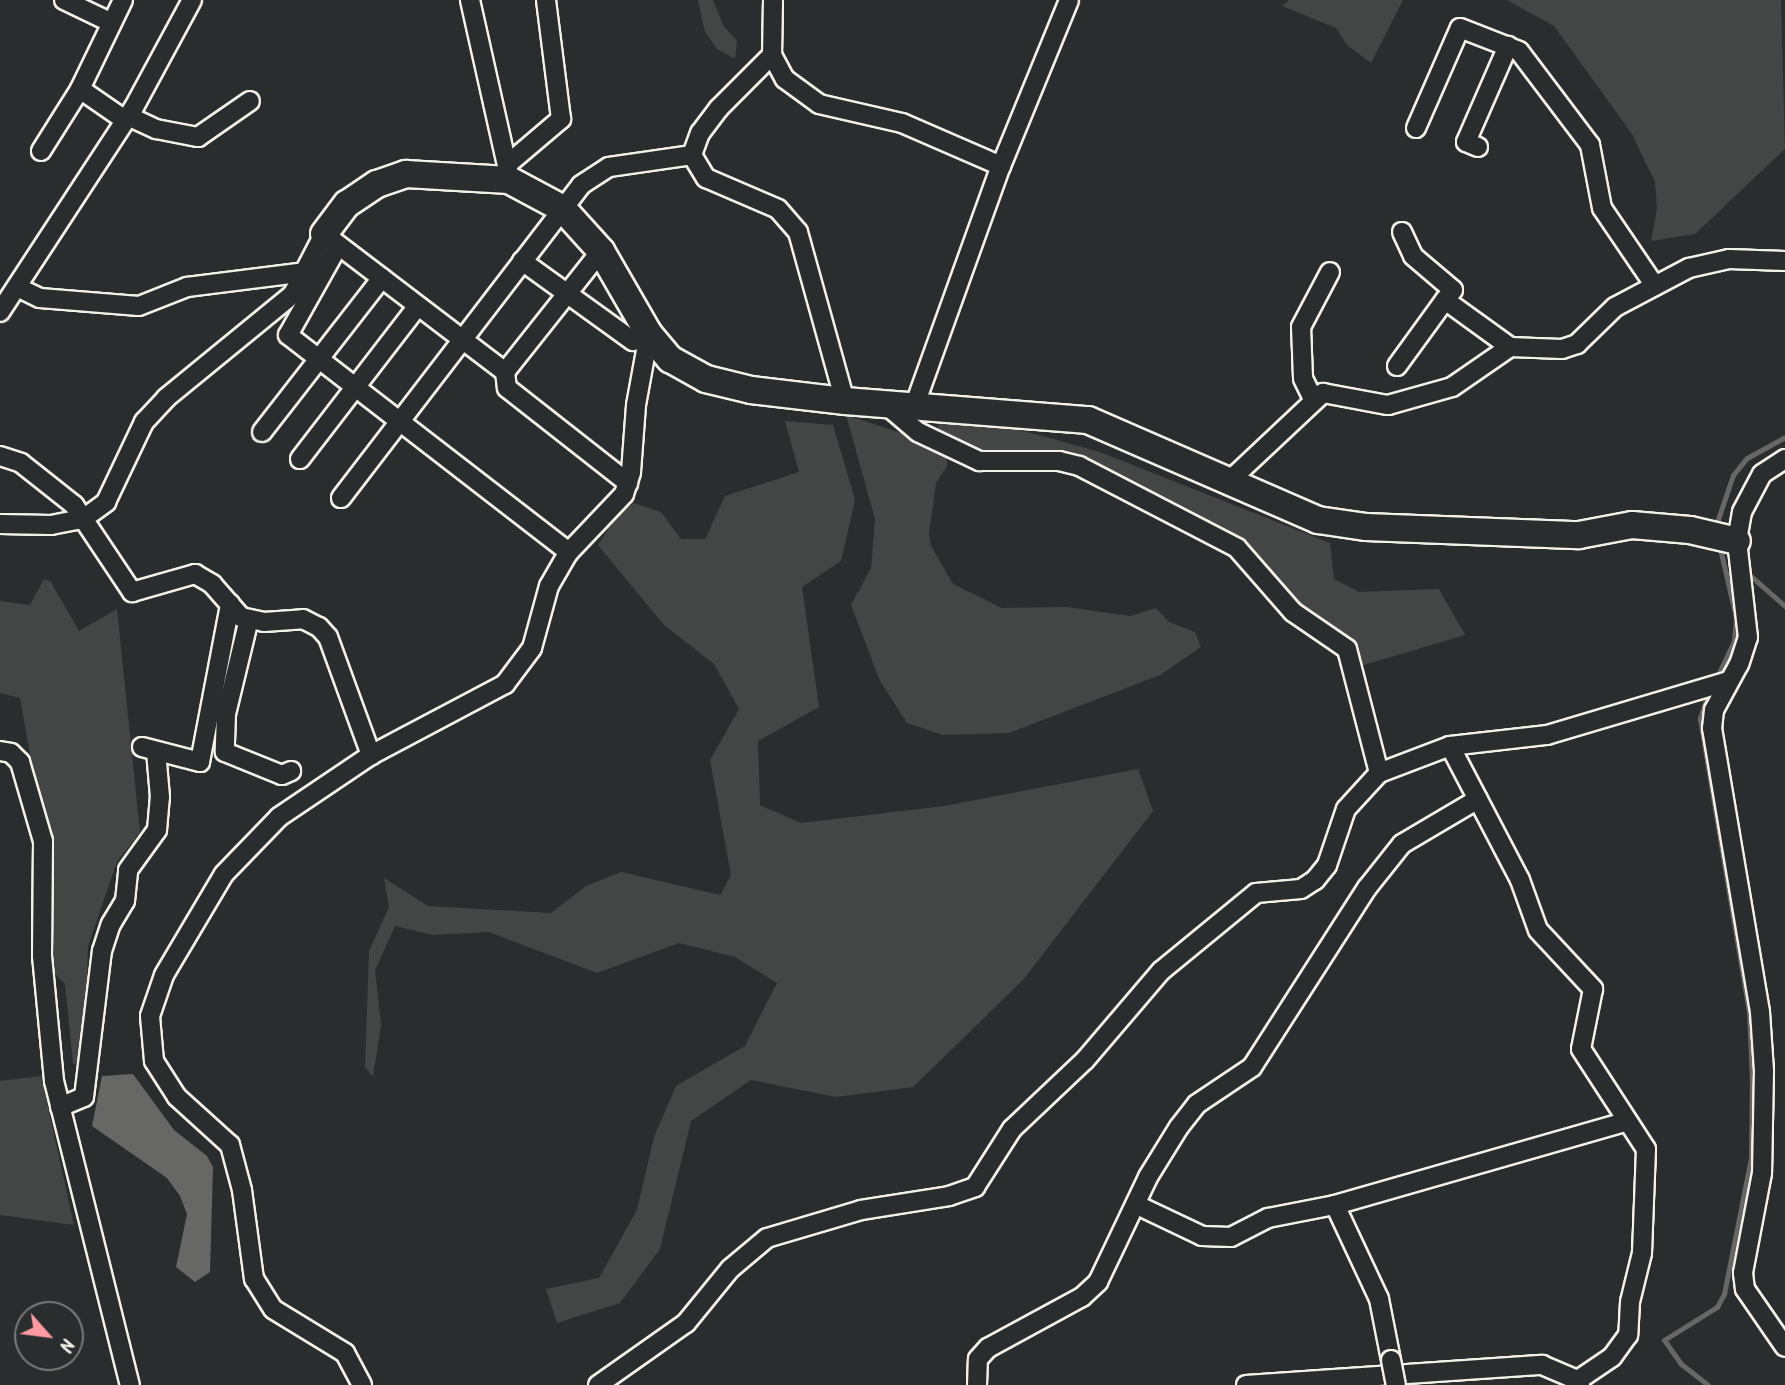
<!DOCTYPE html>
<style>
body{margin:0}
#map{position:relative;width:1785px;height:1385px;overflow:hidden;background:#2a2d2e;font-family:Kalam,sans-serif}
div>[style]{position:absolute}
[style*='--x']{left:calc(var(--x)*1px);top:calc(var(--y)*1px);width:calc(var(--w)*1px);rotate:calc(var(--a)*1deg)}
.green>*{inset:0;background:#444645}
.water>*{inset:0;background:#676866}
.stream>*{height:5px;margin:-2.5px;padding:0 2.5px;transform-origin:2.5px;border-radius:2.5px;background:#676866}
.roads{filter:drop-shadow(2px 0 #f4f1e8) drop-shadow(-2px 0 #f4f1e8) drop-shadow(0 2px #f4f1e8) drop-shadow(0 -2px #f4f1e8)}
.street>*{height:18px;margin:-9px;padding:0 9px;transform-origin:9px;border-radius:9px;background:#2a2d2e}
.secondary>*{height:26px;margin:-13px;padding:0 13px;transform-origin:13px;border-radius:13px;background:#2a2d2e}
.bridges{filter:drop-shadow(2px 0 #f4f1e8) drop-shadow(-2px 0 #f4f1e8) drop-shadow(0 2px #f4f1e8) drop-shadow(0 -2px #f4f1e8)}
.street-bridge>*{height:18px;margin:-9px;padding:0 9px;transform-origin:9px;border-radius:9px;background:#2a2d2e}
span{translate:-50% -50%;white-space:nowrap;text-align:center;line-height:1.15;-webkit-text-stroke:7px #2a2d2e;paint-order:stroke}
.north{position:absolute;left:14px;top:1301px;width:70px;height:70px;box-sizing:border-box;background:#2a2d2e;border:2px solid #7b7b78;border-radius:50%;rotate:118deg;font-size:19px;font-weight:700;line-height:28px;text-align:center;color:#f4f1e8}
.north::after{content:'';display:block;margin:auto;width:24px;height:32px;background:#ff9aa2;clip-path:polygon(50% 0,100% 100%,50% 72%,0 100%)}
</style>
<div id="map">
<div class="green">
<div style="clip-path:polygon(698px 0,713px 0,724px 27px,737px 40px,735px 59px,717px 49px,705px 32px)"></div>
<div style="clip-path:polygon(1289px 0,1403px 0,1371px 63px,1347px 45px,1336px 28px,1282px 6px)"></div>
<div style="clip-path:polygon(1507px 0,1781px 0,1785px 149px,1695px 234px,1651px 241px,1657px 209px,1655px 182px,1632px 134px,1554px 26px)"></div>
<div style="clip-path:polygon(846px 415px,932px 443px,947px 452px,947px 466px,936px 483px,929px 533px,931px 546px,953px 584px,1002px 608px,1067px 607px,1130px 616px,1156px 608px,1169px 622px,1195px 632px,1201px 647px,1160px 675px,1009px 733px,943px 735px,907px 723px,880px 681px,851px 605px,871px 568px,875px 519px)"></div>
<div style="clip-path:polygon(941px 419px,1024px 431px,1100px 452px,1330px 543px,1334px 579px,1359px 592px,1439px 589px,1465px 635px,1357px 667px,1343px 636px,1291px 600px,1240px 542px,1079px 461px,984px 456px,935px 433px)"></div>
<div style="clip-path:polygon(785px 421px,833px 425px,855px 500px,841px 561px,802px 587px,819px 707px,758px 741px,760px 805px,801px 823px,944px 806px,1138px 769px,1153px 811px,1023px 980px,913px 1087px,836px 1097px,751px 1080px,691px 1121px,660px 1249px,620px 1303px,557px 1323px,546px 1289px,599px 1278px,637px 1210px,654px 1137px,676px 1086px,745px 1046px,777px 983px,735px 957px,679px 943px,597px 973px,489px 932px,433px 935px,395px 926px,375px 970px,381px 1025px,373px 1077px,365px 1067px,369px 951px,389px 907px,384px 878px,428px 906px,551px 913px,586px 886px,621px 872px,720px 895px,731px 875px,710px 760px,739px 709px,714px 664px,664px 625px,598px 545px,615px 518px,634px 503px,661px 512px,681px 539px,705px 539px,725px 496px,799px 472px)"></div>
<div style="clip-path:polygon(44px 579px,51px 582px,79px 631px,117px 609px,140px 832px,117px 862px,88px 946px,85px 1064px,73px 1064px,65px 984px,48px 967px,51px 871px,20px 698px,0 693px,0 601px,30px 605px)"></div>
<div style="clip-path:polygon(41px 1076px,74px 1225px,0 1215px,0 1081px)"></div>
</div>
<div class="water">
<div style="clip-path:polygon(133px 1074px,174px 1130px,207px 1156px,213px 1167px,210px 1272px,195px 1282px,176px 1267px,187px 1214px,180px 1196px,167px 1178px,92px 1126px,102px 1076px)"></div>
</div>
<div class="stream">
<div style="--x:1715;--y:528;--w:56;--a:-71.2"></div>
<div style="--x:1733;--y:475;--w:22;--a:-51"></div>
<div style="--x:1747;--y:458;--w:43;--a:-28.9"></div>
<div style="--x:1745;--y:571;--w:53;--a:41.2"></div>
<div style="--x:1716;--y:679;--w:42;--a:-64.7"></div>
<div style="--x:1734;--y:641;--w:23;--a:-85"></div>
<div style="--x:1736;--y:618;--w:76;--a:-102.9"></div>
<div style="--x:1708;--y:1385;--w:34;--a:-142"></div>
<div style="--x:1681;--y:1364;--w:29;--a:-125"></div>
<div style="--x:1664;--y:1340;--w:62;--a:-31.9"></div>
<div style="--x:1717;--y:1307;--w:15;--a:-62"></div>
<div style="--x:1724;--y:1294;--w:139;--a:-78.8"></div>
<div style="--x:1751;--y:1158;--w:78;--a:-89.3"></div>
<div style="--x:1752;--y:1080;--w:68;--a:-92.5"></div>
<div style="--x:1749;--y:1012;--w:298;--a:-99.5"></div>
<div style="--x:1700;--y:718;--w:26;--a:-72"></div>
</div>
<div class="roads">
<div class="street">
<div style="--x:64;--y:0;--w:53;--a:25.6"></div>
<div style="--x:470;--y:0;--w:178;--a:77.4"></div>
<div style="--x:773;--y:0;--w:55;--a:91"></div>
<div style="--x:772;--y:55;--w:75;--a:135"></div>
<div style="--x:719;--y:108;--w:31;--a:127"></div>
<div style="--x:700;--y:133;--w:23;--a:110"></div>
<div style="--x:692;--y:155;--w:27;--a:59"></div>
<div style="--x:706;--y:178;--w:78;--a:23.3"></div>
<div style="--x:778;--y:209;--w:30;--a:49"></div>
<div style="--x:798;--y:232;--w:175;--a:74.5"></div>
<div style="--x:772;--y:55;--w:27;--a:62"></div>
<div style="--x:785;--y:79;--w:42;--a:36.3"></div>
<div style="--x:819;--y:104;--w:85;--a:12.9"></div>
<div style="--x:902;--y:123;--w:108;--a:23.5"></div>
<div style="--x:80;--y:89;--w:99;--a:-64.2"></div>
<div style="--x:128;--y:116;--w:31;--a:25"></div>
<div style="--x:156;--y:129;--w:43;--a:10.8"></div>
<div style="--x:198;--y:137;--w:63;--a:-34.7"></div>
<div style="--x:1416;--y:128;--w:109;--a:-66.3"></div>
<div style="--x:1460;--y:28;--w:63;--a:21.3"></div>
<div style="--x:1519;--y:51;--w:118;--a:52.9"></div>
<div style="--x:1590;--y:145;--w:64;--a:79.2"></div>
<div style="--x:1602;--y:208;--w:94;--a:55.8"></div>
<div style="--x:1478;--y:147;--w:13;--a:-157"></div>
<div style="--x:1466;--y:142;--w:105;--a:-66.4"></div>
<div style="--x:41;--y:151;--w:73;--a:-57.8"></div>
<div style="--x:80;--y:89;--w:55;--a:34.6"></div>
<div style="--x:508;--y:164;--w:70;--a:-40.3"></div>
<div style="--x:561;--y:119;--w:120;--a:-97.2"></div>
<div style="--x:1402;--y:232;--w:26;--a:65"></div>
<div style="--x:1413;--y:256;--w:52;--a:40.4"></div>
<div style="--x:1453;--y:290;--w:13;--a:129"></div>
<div style="--x:338;--y:246;--w:102;--a:119.3"></div>
<div style="--x:288;--y:335;--w:355;--a:37.7"></div>
<div style="--x:522;--y:261;--w:137;--a:35.8"></div>
<div style="--x:17;--y:287;--w:25;--a:26"></div>
<div style="--x:40;--y:298;--w:99;--a:4.6"></div>
<div style="--x:139;--y:306;--w:52;--a:-21.6"></div>
<div style="--x:187;--y:287;--w:120;--a:-7.2"></div>
<div style="--x:0;--y:312;--w:243;--a:-56.8"></div>
<div style="--x:133;--y:109;--w:124;--a:-61.6"></div>
<div style="--x:1397;--y:366;--w:82;--a:-54"></div>
<div style="--x:1445;--y:300;--w:80;--a:35.9"></div>
<div style="--x:505;--y:372;--w:154;--a:-51.6"></div>
<div style="--x:1314;--y:401;--w:25;--a:-116"></div>
<div style="--x:1303;--y:378;--w:51;--a:-92.2"></div>
<div style="--x:1301;--y:327;--w:62;--a:-62.2"></div>
<div style="--x:885;--y:404;--w:43;--a:40.3"></div>
<div style="--x:918;--y:432;--w:68;--a:25.4"></div>
<div style="--x:979;--y:461;--w:80;--a:0"></div>
<div style="--x:1059;--y:461;--w:21;--a:14"></div>
<div style="--x:1079;--y:466;--w:178;--a:27.4"></div>
<div style="--x:1237;--y:548;--w:85;--a:48.8"></div>
<div style="--x:1293;--y:612;--w:65;--a:34.4"></div>
<div style="--x:1347;--y:649;--w:128;--a:75.5"></div>
<div style="--x:914;--y:407;--w:256;--a:-70.2"></div>
<div style="--x:1001;--y:166;--w:179;--a:-67.7"></div>
<div style="--x:262;--y:432;--w:195;--a:-52.1"></div>
<div style="--x:0;--y:456;--w:22;--a:18"></div>
<div style="--x:21;--y:463;--w:68;--a:38.4"></div>
<div style="--x:74;--y:505;--w:105;--a:56.3"></div>
<div style="--x:132;--y:592;--w:66;--a:-15.9"></div>
<div style="--x:195;--y:574;--w:20;--a:30"></div>
<div style="--x:212;--y:584;--w:44;--a:48.7"></div>
<div style="--x:241;--y:617;--w:24;--a:12"></div>
<div style="--x:264;--y:622;--w:39;--a:-4"></div>
<div style="--x:303;--y:619;--w:18;--a:27"></div>
<div style="--x:319;--y:627;--w:13;--a:48"></div>
<div style="--x:328;--y:637;--w:126;--a:70"></div>
<div style="--x:300;--y:459;--w:193;--a:-52.4"></div>
<div style="--x:1785;--y:459;--w:27;--a:147"></div>
<div style="--x:1762;--y:474;--w:43;--a:117.8"></div>
<div style="--x:1742;--y:512;--w:29;--a:100"></div>
<div style="--x:1737;--y:541;--w:97;--a:83.5"></div>
<div style="--x:1748;--y:637;--w:28;--a:108"></div>
<div style="--x:1739;--y:664;--w:52;--a:118.5"></div>
<div style="--x:1714;--y:710;--w:18;--a:96"></div>
<div style="--x:1712;--y:728;--w:288;--a:80.4"></div>
<div style="--x:1760;--y:1012;--w:59;--a:86.1"></div>
<div style="--x:1764;--y:1071;--w:102;--a:91.1"></div>
<div style="--x:1762;--y:1173;--w:102;--a:100.8"></div>
<div style="--x:1743;--y:1273;--w:16;--a:83"></div>
<div style="--x:1745;--y:1289;--w:70;--a:55.4"></div>
<div style="--x:1227;--y:483;--w:132;--a:-43.2"></div>
<div style="--x:1323;--y:393;--w:66;--a:10.5"></div>
<div style="--x:1388;--y:405;--w:66;--a:-15.7"></div>
<div style="--x:1452;--y:387;--w:70;--a:-34.6"></div>
<div style="--x:1510;--y:347;--w:52;--a:2.2"></div>
<div style="--x:1562;--y:349;--w:16;--a:-18"></div>
<div style="--x:1577;--y:344;--w:53;--a:-44.2"></div>
<div style="--x:1615;--y:307;--w:84;--a:-27.8"></div>
<div style="--x:1689;--y:268;--w:41;--a:-12.7"></div>
<div style="--x:1729;--y:259;--w:56;--a:2"></div>
<div style="--x:341;--y:498;--w:394;--a:-52.5"></div>
<div style="--x:581;--y:185;--w:33;--a:-33"></div>
<div style="--x:609;--y:167;--w:84;--a:-8.2"></div>
<div style="--x:0;--y:524;--w:51;--a:1.1"></div>
<div style="--x:51;--y:525;--w:33;--a:-11"></div>
<div style="--x:83;--y:519;--w:29;--a:-36"></div>
<div style="--x:106;--y:502;--w:89;--a:-64.6"></div>
<div style="--x:144;--y:422;--w:33;--a:-47"></div>
<div style="--x:166;--y:398;--w:164;--a:-39.3"></div>
<div style="--x:293;--y:294;--w:68;--a:-62.7"></div>
<div style="--x:324;--y:234;--w:228;--a:37.3"></div>
<div style="--x:505;--y:372;--w:16;--a:83"></div>
<div style="--x:507;--y:388;--w:154;--a:38.1"></div>
<div style="--x:249;--y:619;--w:98;--a:103.6"></div>
<div style="--x:226;--y:714;--w:38;--a:92"></div>
<div style="--x:225;--y:752;--w:61;--a:22"></div>
<div style="--x:282;--y:775;--w:10;--a:-24"></div>
<div style="--x:1450;--y:746;--w:151;--a:62.4"></div>
<div style="--x:1520;--y:880;--w:53;--a:70.2"></div>
<div style="--x:1538;--y:930;--w:81;--a:47"></div>
<div style="--x:1593;--y:989;--w:61;--a:101.3"></div>
<div style="--x:1581;--y:1049;--w:119;--a:57"></div>
<div style="--x:1646;--y:1149;--w:104;--a:92.2"></div>
<div style="--x:1642;--y:1253;--w:50;--a:103.8"></div>
<div style="--x:1630;--y:1302;--w:33;--a:93"></div>
<div style="--x:1628;--y:1335;--w:27;--a:126"></div>
<div style="--x:1612;--y:1357;--w:41;--a:145.9"></div>
<div style="--x:1578;--y:1380;--w:5;--a:68"></div>
<div style="--x:142;--y:747;--w:60;--a:14.5"></div>
<div style="--x:200;--y:762;--w:161;--a:-79.2"></div>
<div style="--x:0;--y:751;--w:11;--a:10"></div>
<div style="--x:11;--y:753;--w:13;--a:45"></div>
<div style="--x:20;--y:762;--w:82;--a:73.8"></div>
<div style="--x:43;--y:841;--w:115;--a:90.5"></div>
<div style="--x:42;--y:956;--w:126;--a:84.5"></div>
<div style="--x:54;--y:1081;--w:313;--a:76"></div>
<div style="--x:60;--y:1107;--w:26;--a:-23"></div>
<div style="--x:84;--y:1097;--w:147;--a:-83"></div>
<div style="--x:102;--y:951;--w:28;--a:-72"></div>
<div style="--x:111;--y:924;--w:27;--a:-59"></div>
<div style="--x:125;--y:901;--w:31;--a:-84"></div>
<div style="--x:128;--y:870;--w:49;--a:-54.1"></div>
<div style="--x:157;--y:830;--w:33;--a:-85"></div>
<div style="--x:160;--y:797;--w:46;--a:-95"></div>
<div style="--x:1137;--y:1205;--w:72;--a:25.5"></div>
<div style="--x:1202;--y:1236;--w:29;--a:2"></div>
<div style="--x:1231;--y:1237;--w:42;--a:-27.2"></div>
<div style="--x:1268;--y:1218;--w:68;--a:-11"></div>
<div style="--x:1335;--y:1205;--w:302;--a:-16"></div>
<div style="--x:1335;--y:1205;--w:104;--a:64.9"></div>
<div style="--x:1379;--y:1299;--w:62;--a:78.9"></div>
<div style="--x:362;--y:1385;--w:36;--a:-118"></div>
<div style="--x:345;--y:1353;--w:84;--a:-148.6"></div>
<div style="--x:273;--y:1309;--w:36;--a:-122"></div>
<div style="--x:254;--y:1279;--w:90;--a:-97.7"></div>
<div style="--x:242;--y:1190;--w:47;--a:-104.9"></div>
<div style="--x:230;--y:1145;--w:72;--a:-137.8"></div>
<div style="--x:177;--y:1097;--w:43;--a:-122.6"></div>
<div style="--x:154;--y:1061;--w:45;--a:-95.1"></div>
<div style="--x:150;--y:1016;--w:43;--a:-71.1"></div>
<div style="--x:164;--y:975;--w:117;--a:-59.3"></div>
<div style="--x:224;--y:874;--w:79;--a:-46"></div>
<div style="--x:279;--y:817;--w:111;--a:-34"></div>
<div style="--x:371;--y:755;--w:152;--a:-27.9"></div>
<div style="--x:505;--y:684;--w:45;--a:-53.1"></div>
<div style="--x:532;--y:648;--w:64;--a:-74.7"></div>
<div style="--x:549;--y:586;--w:39;--a:-60"></div>
<div style="--x:569;--y:552;--w:80;--a:-46.5"></div>
<div style="--x:624;--y:494;--w:23;--a:-72"></div>
<div style="--x:631;--y:472;--w:67;--a:-85.7"></div>
<div style="--x:636;--y:405;--w:72;--a:-79.6"></div>
<div style="--x:598;--y:1385;--w:108;--a:-35.2"></div>
<div style="--x:686;--y:1323;--w:70;--a:-50.8"></div>
<div style="--x:730;--y:1269;--w:48;--a:-40"></div>
<div style="--x:767;--y:1238;--w:98;--a:-16.6"></div>
<div style="--x:861;--y:1210;--w:89;--a:-9"></div>
<div style="--x:949;--y:1196;--w:28;--a:-19"></div>
<div style="--x:975;--y:1187;--w:69;--a:-57.5"></div>
<div style="--x:1012;--y:1129;--w:100;--a:-43.4"></div>
<div style="--x:1085;--y:1060;--w:117;--a:-49.5"></div>
<div style="--x:1161;--y:971;--w:123;--a:-39.4"></div>
<div style="--x:1256;--y:893;--w:45;--a:-5.1"></div>
<div style="--x:1301;--y:889;--w:17;--a:-33"></div>
<div style="--x:1315;--y:880;--w:19;--a:-51"></div>
<div style="--x:1327;--y:865;--w:59;--a:-71.3"></div>
<div style="--x:1346;--y:809;--w:49;--a:-47.5"></div>
<div style="--x:1379;--y:773;--w:76;--a:-20.8"></div>
<div style="--x:1450;--y:746;--w:98;--a:-6.5"></div>
<div style="--x:1547;--y:735;--w:189;--a:-16.6"></div>
<div style="--x:977;--y:1385;--w:26;--a:-88"></div>
<div style="--x:978;--y:1359;--w:15;--a:-48"></div>
<div style="--x:988;--y:1348;--w:107;--a:-28.5"></div>
<div style="--x:1082;--y:1297;--w:22;--a:-43"></div>
<div style="--x:1098;--y:1282;--w:116;--a:-64.5"></div>
<div style="--x:1148;--y:1177;--w:59;--a:-58.2"></div>
<div style="--x:1179;--y:1127;--w:29;--a:-52"></div>
<div style="--x:1197;--y:1104;--w:66;--a:-33.9"></div>
<div style="--x:1252;--y:1067;--w:213;--a:-57.3"></div>
<div style="--x:1367;--y:888;--w:56;--a:-51.5"></div>
<div style="--x:1402;--y:844;--w:88;--a:-30.6"></div>
<div style="--x:1246;--y:1385;--w:297;--a:-3.9"></div>
<div style="--x:1542;--y:1365;--w:39;--a:23"></div>
</div>
<div class="secondary">
<div style="--x:324;--y:234;--w:38;--a:-53"></div>
<div style="--x:347;--y:204;--w:36;--a:-34"></div>
<div style="--x:377;--y:184;--w:31;--a:-19"></div>
<div style="--x:406;--y:174;--w:103;--a:3.3"></div>
<div style="--x:509;--y:180;--w:61;--a:28.2"></div>
<div style="--x:563;--y:209;--w:57;--a:47.9"></div>
<div style="--x:601;--y:251;--w:96;--a:60"></div>
<div style="--x:649;--y:334;--w:33;--a:50"></div>
<div style="--x:670;--y:359;--w:41;--a:29.1"></div>
<div style="--x:706;--y:379;--w:46;--a:13.7"></div>
<div style="--x:751;--y:390;--w:95;--a:6.7"></div>
<div style="--x:845;--y:401;--w:244;--a:4.5"></div>
<div style="--x:1088;--y:420;--w:251;--a:23.5"></div>
<div style="--x:1318;--y:520;--w:49;--a:8.3"></div>
<div style="--x:1366;--y:527;--w:213;--a:2.2"></div>
<div style="--x:1579;--y:535;--w:54;--a:-10.7"></div>
<div style="--x:1632;--y:525;--w:58;--a:4.9"></div>
<div style="--x:1690;--y:530;--w:48;--a:13.2"></div>
</div>
</div>
<div class="bridges">
<div class="street-bridge">
<div style="--x:1391;--y:1360;--w:25;--a:79"></div>
</div>
</div>
<div class="north">N</div>
</div>
